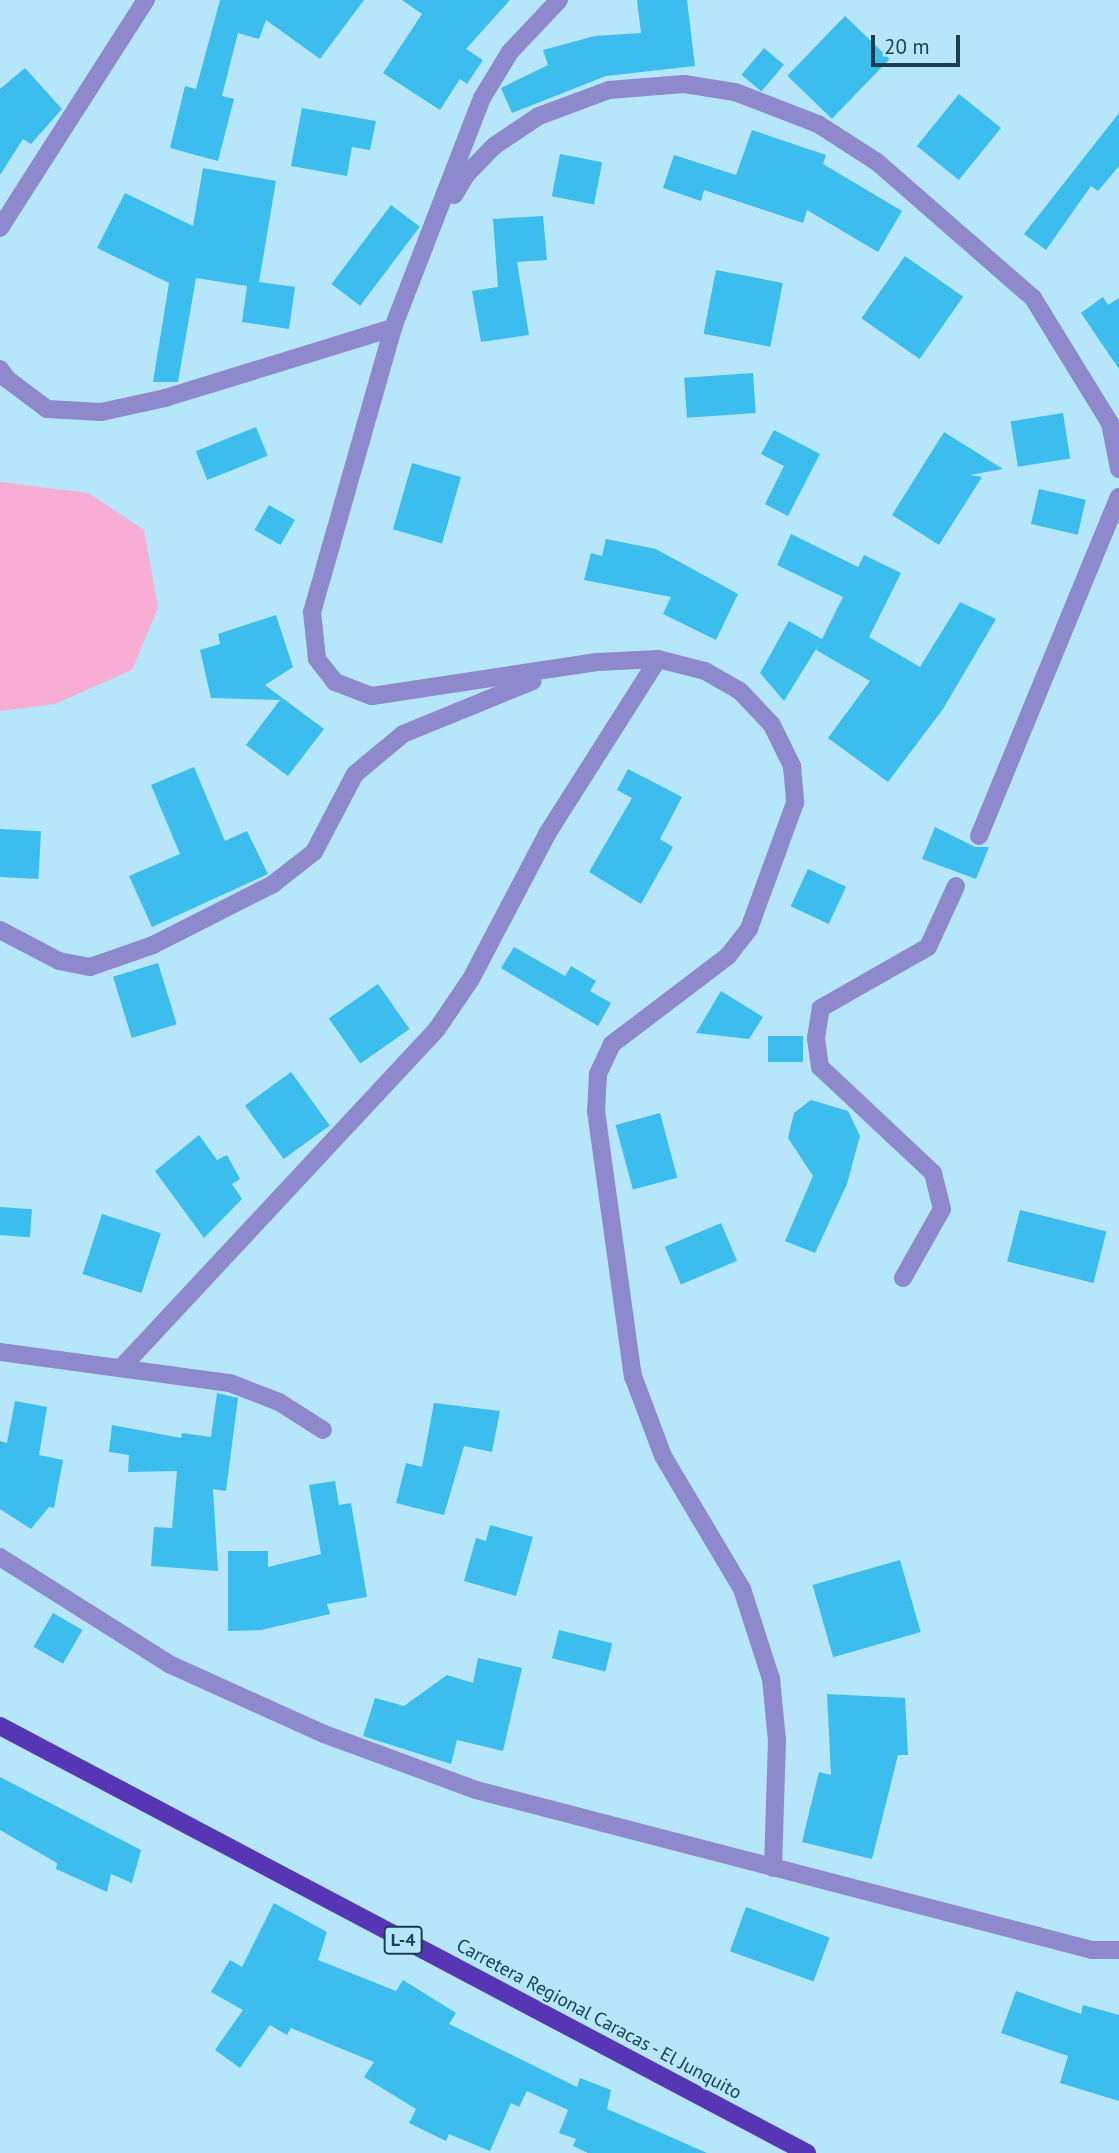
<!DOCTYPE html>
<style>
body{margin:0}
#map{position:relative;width:1119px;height:2153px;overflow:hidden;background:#b5e6fc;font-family:"PT Sans",sans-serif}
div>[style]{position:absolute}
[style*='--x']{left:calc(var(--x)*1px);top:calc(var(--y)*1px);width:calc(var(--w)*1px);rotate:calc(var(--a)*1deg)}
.green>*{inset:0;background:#f8aed4}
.building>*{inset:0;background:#3bbeed;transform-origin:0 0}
.minor>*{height:18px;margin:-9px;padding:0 9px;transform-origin:9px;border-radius:9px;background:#8e88cc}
.major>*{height:18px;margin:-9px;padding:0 9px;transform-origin:9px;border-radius:9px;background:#5536b5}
span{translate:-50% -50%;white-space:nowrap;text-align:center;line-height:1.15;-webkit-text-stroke:5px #b5e6fc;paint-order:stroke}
.shield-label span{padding:2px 5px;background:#b5e6fc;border:2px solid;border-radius:5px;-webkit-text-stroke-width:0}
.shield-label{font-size:18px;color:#1c404f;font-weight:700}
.street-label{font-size:19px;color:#1c404f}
.scale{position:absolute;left:871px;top:35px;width:89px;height:32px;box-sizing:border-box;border:4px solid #1c404f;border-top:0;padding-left:9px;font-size:21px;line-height:24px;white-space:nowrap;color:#1c404f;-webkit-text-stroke:5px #b5e6fc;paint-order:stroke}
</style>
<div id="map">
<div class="green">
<div style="clip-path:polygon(0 482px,88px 493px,144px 530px,158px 608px,132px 670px,55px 704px,0 711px)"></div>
</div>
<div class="building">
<div style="clip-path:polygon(220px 0,364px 0,320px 59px,266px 20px,259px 39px,238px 33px,222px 96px,234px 99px,218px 161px,170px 148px,185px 86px,196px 89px)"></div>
<div style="clip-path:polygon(402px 0,510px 0,466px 49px,483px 60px,467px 84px,460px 79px,440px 110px,383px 73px,422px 14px)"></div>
<div style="clip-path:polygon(637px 0,687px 0,695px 66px,606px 76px,512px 113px,501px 88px,548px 65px,543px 50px,595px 36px,641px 33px)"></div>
<div style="left:845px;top:16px;width:62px;height:83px;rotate:44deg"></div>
<div style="left:764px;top:48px;width:26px;height:35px;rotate:40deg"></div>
<div style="clip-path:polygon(25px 68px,62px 109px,31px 144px,23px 139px,0 175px,0 89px)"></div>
<div style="left:959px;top:94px;width:54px;height:67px;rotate:39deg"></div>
<div style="clip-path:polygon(302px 108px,376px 121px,370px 150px,352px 147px,347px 176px,291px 166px)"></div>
<div style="clip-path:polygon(1119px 113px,1119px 166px,1098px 191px,1091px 186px,1046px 250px,1024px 234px)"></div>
<div style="clip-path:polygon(752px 130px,826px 155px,823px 164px,902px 211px,878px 252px,807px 210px,803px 223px,704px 190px,701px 201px,663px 188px,674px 155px,736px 175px)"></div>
<div style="left:560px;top:154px;width:43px;height:43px;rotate:11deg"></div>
<div style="clip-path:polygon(203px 168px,276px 181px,259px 282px,295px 287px,289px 329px,242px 322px,247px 286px,196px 278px,178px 382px,153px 382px,169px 283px,97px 248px,125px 193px,193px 226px)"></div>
<div style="left:391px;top:205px;width:36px;height:99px;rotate:37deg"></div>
<div style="clip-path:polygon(543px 216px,547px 260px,517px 262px,529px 335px,481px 342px,472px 291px,498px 287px,493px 219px)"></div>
<div style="left:905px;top:256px;width:71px;height:76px;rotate:35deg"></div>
<div style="left:716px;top:270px;width:68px;height:65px;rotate:11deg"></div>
<div style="clip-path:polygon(1103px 297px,1108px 305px,1119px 298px,1119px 369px,1081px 313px)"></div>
<div style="left:753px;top:373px;width:40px;height:69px;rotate:86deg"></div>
<div style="left:1063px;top:413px;width:46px;height:53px;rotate:81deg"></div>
<div style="left:256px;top:427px;width:31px;height:65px;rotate:68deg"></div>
<div style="clip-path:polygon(774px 430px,820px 454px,788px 516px,765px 504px,784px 466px,761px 454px)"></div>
<div style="clip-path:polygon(944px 432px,1003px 469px,970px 475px,982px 477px,939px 545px,892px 515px)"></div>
<div style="left:412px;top:463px;width:51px;height:69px;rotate:16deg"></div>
<div style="left:1039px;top:489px;width:48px;height:36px;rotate:13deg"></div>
<div style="left:269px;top:505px;width:30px;height:29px;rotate:30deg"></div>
<div style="clip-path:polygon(791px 534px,858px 567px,864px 555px,901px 573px,869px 637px,920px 667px,960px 602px,996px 619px,943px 709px,888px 782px,828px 738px,870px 681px,816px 650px,821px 641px,784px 701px,760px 673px,789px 621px,822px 639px,843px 597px,777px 565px)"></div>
<div style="clip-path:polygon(606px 539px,656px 549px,738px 594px,716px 640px,663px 614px,671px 597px,584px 580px,591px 553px,602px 556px)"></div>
<div style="clip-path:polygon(276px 615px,293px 667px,265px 685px,324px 729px,288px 776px,246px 745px,280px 700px,211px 698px,200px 650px,220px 644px,218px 634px)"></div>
<div style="clip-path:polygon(194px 767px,225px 841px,247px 831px,268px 874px,152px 927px,129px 876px,180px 854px,151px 785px)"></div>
<div style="clip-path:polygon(628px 769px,682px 797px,660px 839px,673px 847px,641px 904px,589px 872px,632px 798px,617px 790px)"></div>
<div style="clip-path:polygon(935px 827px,975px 847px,989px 847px,976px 879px,922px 859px)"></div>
<div style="left:0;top:829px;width:41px;height:48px;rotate:3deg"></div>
<div style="left:808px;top:869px;width:42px;height:41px;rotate:25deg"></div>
<div style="clip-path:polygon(514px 947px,565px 976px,571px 966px,596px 981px,590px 991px,611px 1003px,598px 1026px,501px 968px)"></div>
<div style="left:158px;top:963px;width:64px;height:47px;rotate:73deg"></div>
<div style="left:378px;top:984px;width:55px;height:60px;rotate:55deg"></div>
<div style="clip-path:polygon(721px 991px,763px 1017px,749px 1039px,696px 1033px)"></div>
<div style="left:768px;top:1036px;width:35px;height:26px"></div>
<div style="left:291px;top:1072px;width:66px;height:57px;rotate:54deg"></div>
<div style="clip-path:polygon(811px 1100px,848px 1111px,860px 1136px,847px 1184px,815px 1253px,785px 1241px,813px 1176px,788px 1138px,794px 1113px)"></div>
<div style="left:660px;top:1113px;width:67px;height:46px;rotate:75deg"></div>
<div style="clip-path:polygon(199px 1135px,217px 1160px,227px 1155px,240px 1179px,232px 1184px,242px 1199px,204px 1238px,155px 1171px)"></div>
<div style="left:0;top:1207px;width:32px;height:28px;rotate:4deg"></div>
<div style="left:1020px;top:1210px;width:89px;height:53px;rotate:14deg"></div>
<div style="left:102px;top:1214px;width:62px;height:63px;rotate:18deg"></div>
<div style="left:721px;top:1223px;width:41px;height:61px;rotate:67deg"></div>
<div style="clip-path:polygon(217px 1393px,238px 1398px,226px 1491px,213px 1489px,218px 1571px,151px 1566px,154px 1527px,172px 1528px,177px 1471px,128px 1472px,129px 1455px,109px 1452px,112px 1425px,181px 1438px,182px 1433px,211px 1437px)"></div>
<div style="clip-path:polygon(15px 1401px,47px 1407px,39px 1455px,63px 1460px,54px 1508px,49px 1507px,31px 1529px,0 1509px,0 1441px,7px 1443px)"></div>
<div style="clip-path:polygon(434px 1403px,500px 1411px,492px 1452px,464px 1446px,444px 1515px,396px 1503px,406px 1463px,422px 1467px)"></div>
<div style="clip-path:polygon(335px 1481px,339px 1505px,351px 1503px,367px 1597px,327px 1604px,330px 1614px,261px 1630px,228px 1631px,228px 1551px,268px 1551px,268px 1567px,321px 1554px,309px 1485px)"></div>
<div style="clip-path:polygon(490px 1525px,533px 1537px,516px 1596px,464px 1581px,476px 1538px,486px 1541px)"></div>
<div style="left:900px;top:1560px;width:75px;height:91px;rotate:74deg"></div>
<div style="left:53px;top:1613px;width:34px;height:39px;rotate:30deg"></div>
<div style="left:559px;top:1630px;width:55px;height:29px;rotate:14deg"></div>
<div style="clip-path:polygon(478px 1658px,522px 1668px,503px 1751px,457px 1740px,451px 1764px,363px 1736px,375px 1698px,404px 1706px,447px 1675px,473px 1683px)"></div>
<div style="clip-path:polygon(827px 1694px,905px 1698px,908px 1755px,898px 1755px,872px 1859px,802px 1842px,819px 1772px,831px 1775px)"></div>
<div style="clip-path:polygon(0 1777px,141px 1850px,132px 1883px,111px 1874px,107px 1892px,56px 1869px,57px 1863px,0 1830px)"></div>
<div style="clip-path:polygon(274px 1903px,327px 1932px,318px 1960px,396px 1991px,403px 1980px,456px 2013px,449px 2024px,577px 2087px,580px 2078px,611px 2090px,607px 2109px,707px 2153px,588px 2153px,573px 2146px,576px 2139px,559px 2133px,568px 2110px,527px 2091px,519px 2107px,511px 2103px,490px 2151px,449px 2134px,446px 2141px,409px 2123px,416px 2109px,364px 2077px,374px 2062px,291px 2028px,287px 2035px,270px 2025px,240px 2068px,215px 2050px,243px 2010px,211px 1992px,230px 1960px,242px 1967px)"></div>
<div style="left:746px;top:1907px;width:89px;height:47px;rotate:20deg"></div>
<div style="clip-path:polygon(1016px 1991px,1081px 2014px,1083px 2005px,1119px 2015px,1119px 2101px,1060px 2083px,1068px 2056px,1001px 2033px)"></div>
</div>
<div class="minor">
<div style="--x:559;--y:0;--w:71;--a:133.3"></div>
<div style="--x:510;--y:52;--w:54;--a:121.3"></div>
<div style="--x:482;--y:98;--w:247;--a:111.2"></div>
<div style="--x:393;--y:328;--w:295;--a:105.9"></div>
<div style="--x:312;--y:612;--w:47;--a:83.9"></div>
<div style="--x:317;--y:659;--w:29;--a:52"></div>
<div style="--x:335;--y:682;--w:40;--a:21"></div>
<div style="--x:372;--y:696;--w:229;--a:-8.6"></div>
<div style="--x:598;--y:662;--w:60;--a:-2.9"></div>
<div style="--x:658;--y:659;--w:49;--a:14.3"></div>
<div style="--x:705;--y:671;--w:40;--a:29.7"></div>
<div style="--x:740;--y:691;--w:47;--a:46.7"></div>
<div style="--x:772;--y:725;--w:46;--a:64"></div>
<div style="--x:792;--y:766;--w:37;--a:85"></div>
<div style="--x:795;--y:803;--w:134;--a:110.1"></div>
<div style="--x:749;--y:929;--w:34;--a:128"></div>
<div style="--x:728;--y:956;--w:146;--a:142.8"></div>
<div style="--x:612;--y:1044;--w:33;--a:115"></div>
<div style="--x:598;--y:1074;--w:37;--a:93"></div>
<div style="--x:596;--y:1111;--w:268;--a:82.1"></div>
<div style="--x:633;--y:1376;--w:85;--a:69.4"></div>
<div style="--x:663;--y:1456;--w:155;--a:59.3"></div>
<div style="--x:742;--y:1589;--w:95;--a:72.1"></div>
<div style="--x:771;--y:1679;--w:61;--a:84.4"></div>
<div style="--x:777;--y:1740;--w:128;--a:91.8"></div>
<div style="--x:454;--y:195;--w:23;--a:-59"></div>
<div style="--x:466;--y:175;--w:40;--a:-46"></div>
<div style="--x:494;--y:146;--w:54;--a:-33.7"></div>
<div style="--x:539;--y:116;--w:75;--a:-20.4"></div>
<div style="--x:609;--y:90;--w:75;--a:-4.6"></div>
<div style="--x:684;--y:84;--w:52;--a:8.9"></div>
<div style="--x:735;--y:92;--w:89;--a:21.1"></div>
<div style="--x:818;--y:124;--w:70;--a:32.8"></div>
<div style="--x:877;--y:162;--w:207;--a:41.1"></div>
<div style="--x:1033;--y:298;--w:147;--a:58.4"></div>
<div style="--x:1110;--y:423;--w:47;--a:78.9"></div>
<div style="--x:0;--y:228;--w:271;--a:-57.4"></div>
<div style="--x:0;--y:369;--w:12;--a:55"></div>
<div style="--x:7;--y:379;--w:50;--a:36.9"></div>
<div style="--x:47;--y:409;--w:54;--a:3.2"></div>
<div style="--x:101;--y:412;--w:66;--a:-12.3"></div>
<div style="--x:165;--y:398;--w:239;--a:-17.1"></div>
<div style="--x:979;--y:836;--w:367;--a:-67.6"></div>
<div style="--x:0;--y:930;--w:67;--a:27.7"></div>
<div style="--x:59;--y:961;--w:32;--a:11"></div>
<div style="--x:90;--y:967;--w:67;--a:-19.2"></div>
<div style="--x:153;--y:945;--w:135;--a:-26.9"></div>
<div style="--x:273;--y:884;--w:52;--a:-38"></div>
<div style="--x:314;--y:852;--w:88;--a:-62.3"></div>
<div style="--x:355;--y:774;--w:62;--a:-39.8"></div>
<div style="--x:403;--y:734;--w:140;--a:-22.2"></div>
<div style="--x:903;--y:1278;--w:79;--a:-60.5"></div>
<div style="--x:942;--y:1209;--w:37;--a:-104"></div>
<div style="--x:933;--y:1173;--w:155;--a:-136.8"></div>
<div style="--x:820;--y:1067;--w:29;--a:-98"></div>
<div style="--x:816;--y:1038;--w:30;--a:-81"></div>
<div style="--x:821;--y:1008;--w:123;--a:-29.7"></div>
<div style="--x:928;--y:947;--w:67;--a:-65.3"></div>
<div style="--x:0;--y:1352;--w:232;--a:7.7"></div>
<div style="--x:230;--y:1383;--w:53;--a:21.2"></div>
<div style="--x:279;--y:1402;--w:52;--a:32.5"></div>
<div style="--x:121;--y:1368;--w:463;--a:-47"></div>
<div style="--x:437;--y:1029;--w:60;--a:-55.8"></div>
<div style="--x:471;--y:979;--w:164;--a:-62.3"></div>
<div style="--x:547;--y:834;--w:207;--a:-57.6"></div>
<div style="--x:0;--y:1557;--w:200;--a:32.3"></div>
<div style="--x:169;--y:1664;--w:170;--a:24.3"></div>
<div style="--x:324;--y:1734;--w:162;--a:20.2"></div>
<div style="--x:476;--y:1790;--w:636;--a:14.56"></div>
<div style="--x:1092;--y:1950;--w:27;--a:0"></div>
</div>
<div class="major">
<div style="--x:0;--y:1726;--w:913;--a:27.88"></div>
</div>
<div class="shield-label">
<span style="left:403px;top:1940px">L-4</span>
</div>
<div class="street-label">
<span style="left:599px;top:2019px;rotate:28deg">Carretera Regional Caracas - El Junquito</span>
</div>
<div class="scale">20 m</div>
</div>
